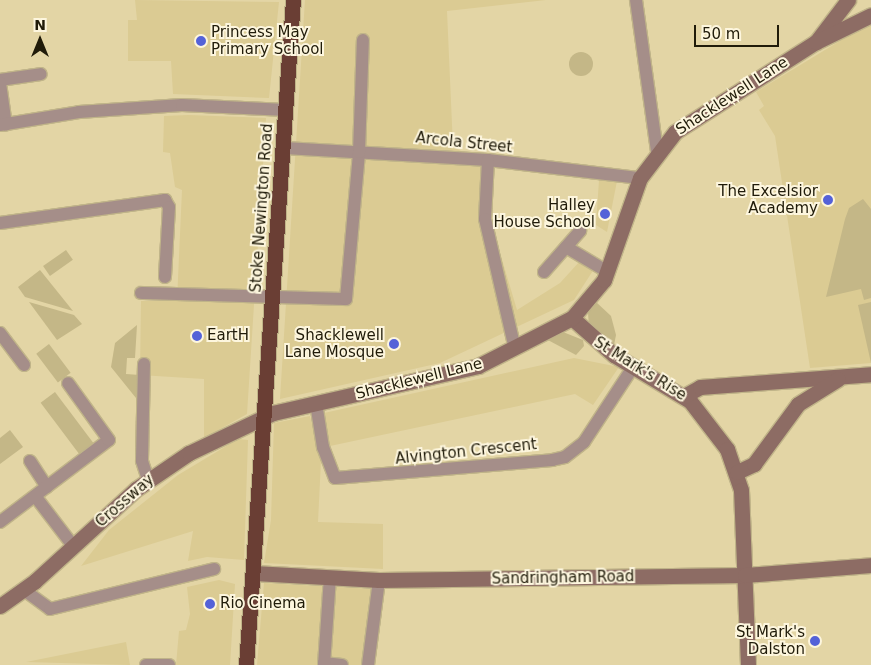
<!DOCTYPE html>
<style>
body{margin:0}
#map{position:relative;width:871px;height:665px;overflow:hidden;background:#e3d5a5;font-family:"DejaVu Sans",sans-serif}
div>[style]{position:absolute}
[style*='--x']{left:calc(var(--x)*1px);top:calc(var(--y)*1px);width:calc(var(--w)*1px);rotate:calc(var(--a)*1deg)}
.built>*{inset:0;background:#dbcb93}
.green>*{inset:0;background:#c4b787;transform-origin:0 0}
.round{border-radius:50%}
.roads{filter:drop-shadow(1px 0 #c0b489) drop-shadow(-1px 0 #c0b489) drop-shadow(0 1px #c0b489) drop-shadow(0 -1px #c0b489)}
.street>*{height:12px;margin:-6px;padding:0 6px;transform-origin:6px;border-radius:6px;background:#a58e89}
.secondary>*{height:15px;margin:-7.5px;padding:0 7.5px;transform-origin:7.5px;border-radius:7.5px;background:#8d6c64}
.highway>*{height:15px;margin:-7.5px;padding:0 7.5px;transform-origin:7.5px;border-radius:7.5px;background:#6a3e34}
.dots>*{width:14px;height:14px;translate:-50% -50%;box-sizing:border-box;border:2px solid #fdf6de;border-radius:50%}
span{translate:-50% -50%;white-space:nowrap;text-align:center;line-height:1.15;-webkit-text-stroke:4px #fdf6de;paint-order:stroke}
.poi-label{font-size:15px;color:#201b09}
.left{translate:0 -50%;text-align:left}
.right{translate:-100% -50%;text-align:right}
.street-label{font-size:15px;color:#201b09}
.north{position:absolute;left:15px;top:15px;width:50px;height:50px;-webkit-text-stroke:4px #fdf6de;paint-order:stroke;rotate:0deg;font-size:14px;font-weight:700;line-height:20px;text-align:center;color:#201b09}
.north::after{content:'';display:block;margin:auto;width:18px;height:22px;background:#201b09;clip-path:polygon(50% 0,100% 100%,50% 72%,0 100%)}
.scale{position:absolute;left:694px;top:25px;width:85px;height:22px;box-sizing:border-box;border:2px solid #201b09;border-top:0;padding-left:6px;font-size:15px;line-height:18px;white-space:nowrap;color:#201b09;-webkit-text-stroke:4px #fdf6de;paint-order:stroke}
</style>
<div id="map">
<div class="built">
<div style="clip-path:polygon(135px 0,279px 2px,269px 98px,173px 94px,171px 61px,128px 61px,128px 20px,137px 20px)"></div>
<div style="clip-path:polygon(305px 0,546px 0,447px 11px,453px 147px,493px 167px,490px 219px,517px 310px,560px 283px,580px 261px,594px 269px,574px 300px,440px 363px,280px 399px)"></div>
<div style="clip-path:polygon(871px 22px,871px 363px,810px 368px,775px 136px,759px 110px,764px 106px,756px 92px)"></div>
<div style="clip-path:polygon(188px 115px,266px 118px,247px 414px,204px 438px,204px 379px,140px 375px,141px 301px,177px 301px,182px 190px,175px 187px,170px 153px,163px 152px,164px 116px)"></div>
<div style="clip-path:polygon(599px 180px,617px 181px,607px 232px,596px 225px)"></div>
<div style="clip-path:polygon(574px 358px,619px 367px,593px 405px,575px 394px,330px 446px,324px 413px)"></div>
<div style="clip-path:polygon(310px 416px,321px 460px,318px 522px,383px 524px,383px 569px,264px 563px,271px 520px,274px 423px)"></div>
<div style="clip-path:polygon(238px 439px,248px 440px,244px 560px,207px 557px,188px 561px,193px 531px,81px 566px,109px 530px,178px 475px)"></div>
<div style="clip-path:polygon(219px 580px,235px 584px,230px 665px,176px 665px,179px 631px,186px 630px,190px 614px,187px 587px)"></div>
<div style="clip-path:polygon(264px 583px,375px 589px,365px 665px,257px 665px)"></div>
<div style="clip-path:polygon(126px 642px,130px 665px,26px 662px)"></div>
</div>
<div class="green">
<div class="round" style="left:569px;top:52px;width:24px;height:24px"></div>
<div style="clip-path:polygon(863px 199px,871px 209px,871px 298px,864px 300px,861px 289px,826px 297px,845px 219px,849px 208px)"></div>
<div style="left:66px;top:250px;width:12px;height:28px;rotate:55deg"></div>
<div style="clip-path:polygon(40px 270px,73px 311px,25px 297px,18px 287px)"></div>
<div style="clip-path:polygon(595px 301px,611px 316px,616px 335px,614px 345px,589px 327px,588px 312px)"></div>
<div style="clip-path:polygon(29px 302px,74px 315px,82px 324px,57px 340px)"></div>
<div style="clip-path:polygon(871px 302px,871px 363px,858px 305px)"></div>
<div style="clip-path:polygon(137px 325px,135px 358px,127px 358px,126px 374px,140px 375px,140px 403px,111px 367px,115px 343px)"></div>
<div style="clip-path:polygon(563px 332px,583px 340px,584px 346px,576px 355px,546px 339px)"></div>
<div style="left:49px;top:344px;width:36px;height:16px;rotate:53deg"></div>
<div style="left:55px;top:392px;width:65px;height:18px;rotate:53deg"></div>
<div style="clip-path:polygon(10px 430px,23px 447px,0 464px,0 438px)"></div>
</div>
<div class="roads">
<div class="street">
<div style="--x:636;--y:0;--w:152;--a:82.1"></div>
<div style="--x:0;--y:80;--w:41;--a:-8.3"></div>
<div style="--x:0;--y:83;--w:42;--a:81.9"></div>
<div style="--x:0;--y:125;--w:80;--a:-9.3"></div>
<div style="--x:79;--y:112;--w:103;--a:-3.9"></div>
<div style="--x:182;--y:105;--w:104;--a:2.8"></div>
<div style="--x:285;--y:148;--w:203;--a:3.4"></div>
<div style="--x:488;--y:160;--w:153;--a:6.8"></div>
<div style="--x:488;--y:160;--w:59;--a:92.9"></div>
<div style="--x:485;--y:219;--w:133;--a:77"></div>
<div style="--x:0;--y:223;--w:167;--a:-7.9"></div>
<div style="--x:165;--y:200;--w:8;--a:60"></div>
<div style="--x:169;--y:207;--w:70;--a:93.3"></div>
<div style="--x:566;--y:247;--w:49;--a:30.8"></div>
<div style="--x:544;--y:272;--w:55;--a:-48.7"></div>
<div style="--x:141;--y:293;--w:205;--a:1.7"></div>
<div style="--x:346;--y:299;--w:148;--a:-84.9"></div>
<div style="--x:359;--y:152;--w:112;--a:-88"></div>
<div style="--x:0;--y:333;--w:40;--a:53"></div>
<div style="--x:144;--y:364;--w:97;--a:91.2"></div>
<div style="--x:142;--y:461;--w:19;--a:72"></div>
<div style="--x:316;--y:403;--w:45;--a:81"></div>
<div style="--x:323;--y:447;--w:33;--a:69"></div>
<div style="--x:335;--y:478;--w:218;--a:-4.7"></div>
<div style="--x:552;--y:460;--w:13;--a:-13"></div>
<div style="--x:565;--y:457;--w:24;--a:-38"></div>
<div style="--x:584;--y:442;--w:90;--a:-56.8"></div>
<div style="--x:30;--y:461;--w:31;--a:57"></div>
<div style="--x:35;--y:496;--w:64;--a:52.6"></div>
<div style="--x:0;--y:522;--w:136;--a:-37"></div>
<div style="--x:109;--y:440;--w:70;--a:-125.7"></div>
<div style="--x:24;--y:590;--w:32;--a:36"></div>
<div style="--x:50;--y:609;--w:169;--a:-13.7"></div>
<div style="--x:324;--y:663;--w:18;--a:6"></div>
<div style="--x:146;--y:665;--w:23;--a:0"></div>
<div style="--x:324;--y:665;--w:87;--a:-86.1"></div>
<div style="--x:368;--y:665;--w:86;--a:-82.6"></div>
</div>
<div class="secondary">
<div style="--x:816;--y:42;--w:53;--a:-52.7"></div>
<div style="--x:572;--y:318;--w:56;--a:41.4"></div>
<div style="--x:614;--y:355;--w:89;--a:31.2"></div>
<div style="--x:690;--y:401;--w:61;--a:52.4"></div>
<div style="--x:727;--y:449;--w:43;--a:71.1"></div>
<div style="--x:741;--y:490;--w:175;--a:87.7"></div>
<div style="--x:684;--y:396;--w:18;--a:-29"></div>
<div style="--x:700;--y:387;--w:171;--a:-4.3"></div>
<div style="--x:737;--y:472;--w:19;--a:-25"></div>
<div style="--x:754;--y:464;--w:74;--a:-53.7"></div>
<div style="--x:798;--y:404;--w:47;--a:-32"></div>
<div style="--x:254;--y:573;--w:125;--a:3.2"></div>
<div style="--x:379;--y:580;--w:366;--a:-0.8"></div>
<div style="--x:745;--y:575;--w:126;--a:-4.5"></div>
<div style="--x:0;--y:606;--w:43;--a:-35.5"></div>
<div style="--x:35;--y:581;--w:137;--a:-42.3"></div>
<div style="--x:136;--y:489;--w:64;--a:-34.2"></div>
<div style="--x:189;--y:453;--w:93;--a:-25.5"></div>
<div style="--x:273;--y:413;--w:210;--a:-12.9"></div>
<div style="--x:478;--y:366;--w:106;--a:-27.1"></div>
<div style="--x:572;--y:318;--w:50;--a:-49.9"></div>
<div style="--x:604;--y:280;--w:108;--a:-70.6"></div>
<div style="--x:640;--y:178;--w:58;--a:-52.7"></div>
<div style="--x:675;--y:132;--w:167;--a:-32.6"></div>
<div style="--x:816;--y:42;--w:61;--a:-26.1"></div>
</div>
<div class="highway">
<div style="--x:246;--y:665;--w:667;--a:-85.96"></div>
</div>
</div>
<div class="dots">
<div style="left:201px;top:41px;background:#5462d8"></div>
<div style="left:828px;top:200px;background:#5462d8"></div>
<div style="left:605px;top:214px;background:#5462d8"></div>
<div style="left:197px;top:336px;background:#5462d8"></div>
<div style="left:394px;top:344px;background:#5462d8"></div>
<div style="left:210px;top:604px;background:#5462d8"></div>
<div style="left:815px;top:641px;background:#5462d8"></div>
</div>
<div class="poi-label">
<span class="left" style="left:211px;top:41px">Princess May<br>Primary School</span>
<span class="right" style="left:818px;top:200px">The Excelsior<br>Academy</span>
<span class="right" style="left:595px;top:214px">Halley<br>House School</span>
<span class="right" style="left:384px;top:344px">Shacklewell<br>Lane Mosque</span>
<span class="left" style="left:207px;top:336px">EartH</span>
<span class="left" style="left:220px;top:604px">Rio Cinema</span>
<span class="right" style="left:805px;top:641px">St Mark's<br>Dalston</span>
</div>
<div class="street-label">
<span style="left:732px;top:96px;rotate:-33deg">Shacklewell Lane</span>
<span style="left:464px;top:143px;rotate:6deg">Arcola Street</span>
<span style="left:262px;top:208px;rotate:-86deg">Stoke Newington Road</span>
<span style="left:640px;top:369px;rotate:32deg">St Mark's Rise</span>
<span style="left:419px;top:379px;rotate:-14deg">Shacklewell Lane</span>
<span style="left:466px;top:452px;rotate:-6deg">Alvington Crescent</span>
<span style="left:125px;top:501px;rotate:-41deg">Crossway</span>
<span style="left:563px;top:578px;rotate:-1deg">Sandringham Road</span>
</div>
<div class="north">N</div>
<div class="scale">50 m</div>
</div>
